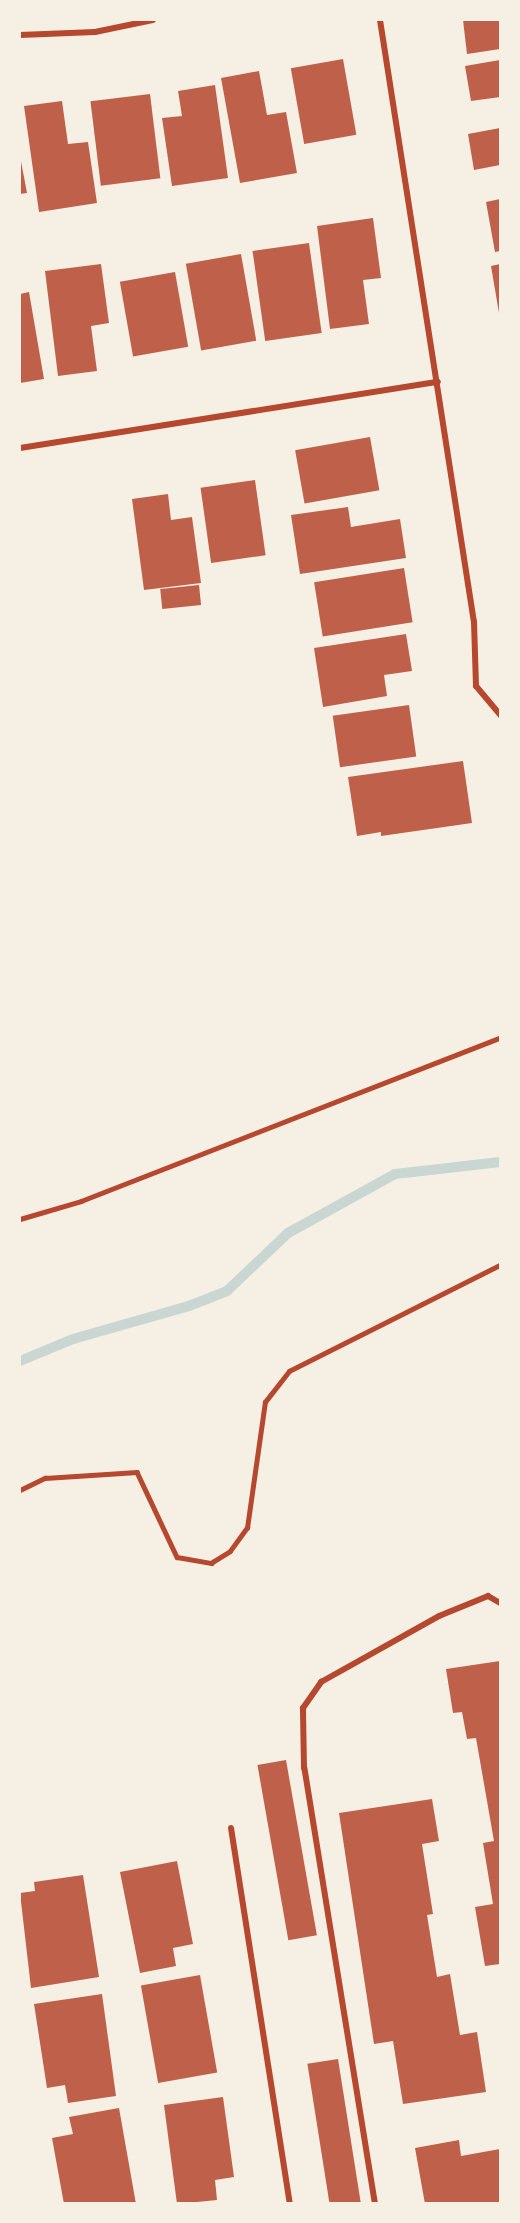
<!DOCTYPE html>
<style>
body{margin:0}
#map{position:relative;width:520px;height:2223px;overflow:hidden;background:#f6efe4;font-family:"Noto Serif",serif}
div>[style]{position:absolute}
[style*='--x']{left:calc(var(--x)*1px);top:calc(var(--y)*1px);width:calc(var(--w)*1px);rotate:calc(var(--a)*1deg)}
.stream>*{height:10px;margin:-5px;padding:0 5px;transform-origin:5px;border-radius:5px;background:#c9d6d2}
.building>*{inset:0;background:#bf614a;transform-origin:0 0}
.service>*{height:4.5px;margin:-2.25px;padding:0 2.25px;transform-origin:2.25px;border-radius:2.25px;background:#b5482f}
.minor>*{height:6px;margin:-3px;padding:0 3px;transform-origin:3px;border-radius:3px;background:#b5482f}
span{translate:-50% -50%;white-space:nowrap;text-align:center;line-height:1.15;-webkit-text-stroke:5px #f6efe4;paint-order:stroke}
.frame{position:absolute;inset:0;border:21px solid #f6efe4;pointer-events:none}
</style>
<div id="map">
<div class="stream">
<div style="--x:20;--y:1361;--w:57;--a:-22.5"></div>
<div style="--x:73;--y:1339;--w:121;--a:-15.9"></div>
<div style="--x:189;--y:1306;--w:41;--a:-21.5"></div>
<div style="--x:227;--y:1291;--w:84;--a:-43.6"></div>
<div style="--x:288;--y:1233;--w:122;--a:-28.9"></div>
<div style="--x:395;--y:1174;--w:106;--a:-6.5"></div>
</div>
<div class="building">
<div style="clip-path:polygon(463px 20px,500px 20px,500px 49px,467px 54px)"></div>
<div style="left:343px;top:59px;width:77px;height:53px;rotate:80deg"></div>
<div style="clip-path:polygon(500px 60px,500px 97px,471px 101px,465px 66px)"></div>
<div style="clip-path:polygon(259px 71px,267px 115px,286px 112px,297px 173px,240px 183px,221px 78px)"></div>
<div style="clip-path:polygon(215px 85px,228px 178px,172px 186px,162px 118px,182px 116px,178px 91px)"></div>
<div style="left:150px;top:94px;width:85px;height:60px;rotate:83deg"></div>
<div style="clip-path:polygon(62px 101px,68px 144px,88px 142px,97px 203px,39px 212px,24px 106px)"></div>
<div style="clip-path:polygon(500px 128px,500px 165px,474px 170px,468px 134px)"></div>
<div style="clip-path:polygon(20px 156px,27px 193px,20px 194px)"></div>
<div style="clip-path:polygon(500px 199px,500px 251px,495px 252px,486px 202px)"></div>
<div style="clip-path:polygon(373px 218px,381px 278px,363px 280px,369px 324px,330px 329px,317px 226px)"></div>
<div style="left:309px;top:243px;width:91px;height:57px;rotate:82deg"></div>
<div style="left:241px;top:254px;width:88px;height:56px;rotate:80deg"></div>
<div style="clip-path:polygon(101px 264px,109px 323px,91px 326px,97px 371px,58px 376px,45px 271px)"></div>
<div style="clip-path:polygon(500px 264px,500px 313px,499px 313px,491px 266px)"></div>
<div style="left:175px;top:272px;width:76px;height:56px;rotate:80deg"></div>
<div style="clip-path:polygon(29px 292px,44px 379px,20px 383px,20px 294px)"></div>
<div style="left:370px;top:437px;width:54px;height:76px;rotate:80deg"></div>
<div style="left:255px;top:480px;width:76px;height:55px;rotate:82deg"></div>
<div style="clip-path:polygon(168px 494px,171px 520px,192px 517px,201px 583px,144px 590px,132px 499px)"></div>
<div style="clip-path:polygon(348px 507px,351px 527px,400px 519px,406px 558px,300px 574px,291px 515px)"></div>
<div style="left:404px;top:568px;width:55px;height:91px;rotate:81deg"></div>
<div style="left:199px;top:585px;width:20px;height:39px;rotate:84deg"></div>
<div style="clip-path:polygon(406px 634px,412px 671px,384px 675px,387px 696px,323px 707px,314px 648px)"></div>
<div style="left:409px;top:705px;width:52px;height:77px;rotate:82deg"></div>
<div style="clip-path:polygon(463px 761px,472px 823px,381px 836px,381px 832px,357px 836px,348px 777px)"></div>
<div style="clip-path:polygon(500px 1661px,500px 1964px,485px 1966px,475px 1907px,493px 1904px,483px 1843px,494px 1841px,476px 1738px,467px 1739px,462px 1712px,453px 1713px,446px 1669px)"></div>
<div style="left:286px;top:1760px;width:178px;height:29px;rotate:80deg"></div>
<div style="clip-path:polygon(432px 1799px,439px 1841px,422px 1844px,433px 1914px,427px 1915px,437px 1977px,450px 1974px,460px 2035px,477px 2032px,486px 2092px,403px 2104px,393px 2041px,374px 2044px,339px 1813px)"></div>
<div style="clip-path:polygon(177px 1861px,193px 1944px,173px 1948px,176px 1966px,140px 1973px,120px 1872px)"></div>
<div style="clip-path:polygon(83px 1875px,99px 1977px,31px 1988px,20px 1893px,35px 1891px,34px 1882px)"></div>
<div style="left:200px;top:1975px;width:99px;height:60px;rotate:80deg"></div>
<div style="clip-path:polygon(102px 1994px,116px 2096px,68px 2103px,65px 2085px,47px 2088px,34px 2004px)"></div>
<div style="left:338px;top:2059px;width:147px;height:31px;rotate:81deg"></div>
<div style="clip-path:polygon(223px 2097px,234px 2177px,215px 2180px,217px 2200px,177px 2204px,164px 2105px)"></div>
<div style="clip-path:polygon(119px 2108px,136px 2204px,64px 2204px,52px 2138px,73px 2134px,69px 2117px)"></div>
<div style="clip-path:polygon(459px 2140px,461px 2156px,500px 2149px,500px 2204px,425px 2204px,415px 2148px)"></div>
</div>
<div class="service">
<div style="--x:20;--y:1219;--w:64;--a:-16.4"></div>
<div style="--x:81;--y:1201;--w:450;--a:-21.3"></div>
<div style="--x:20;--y:1490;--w:28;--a:-26"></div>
<div style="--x:45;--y:1478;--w:92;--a:-3.7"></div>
<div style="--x:137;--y:1472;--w:94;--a:64.8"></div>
<div style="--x:177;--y:1557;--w:35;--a:10"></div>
<div style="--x:211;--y:1563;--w:22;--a:-32"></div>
<div style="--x:230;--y:1551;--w:29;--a:-54"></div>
<div style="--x:247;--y:1528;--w:127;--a:-81.9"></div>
<div style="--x:265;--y:1402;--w:39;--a:-52"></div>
<div style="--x:289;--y:1371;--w:236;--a:-26.7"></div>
</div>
<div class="minor">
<div style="--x:380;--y:20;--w:609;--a:81.13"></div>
<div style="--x:474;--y:622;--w:64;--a:88.2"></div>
<div style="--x:476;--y:686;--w:38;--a:50"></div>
<div style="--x:20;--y:35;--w:75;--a:-2.3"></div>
<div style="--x:95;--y:32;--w:59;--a:-11.7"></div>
<div style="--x:20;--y:448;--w:423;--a:-9"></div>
<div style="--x:231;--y:1828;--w:381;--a:81.1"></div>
<div style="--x:375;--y:2204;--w:442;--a:-99.2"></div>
<div style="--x:304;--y:1768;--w:60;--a:-91"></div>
<div style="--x:303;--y:1708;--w:32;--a:-55"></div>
<div style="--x:321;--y:1682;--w:135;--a:-29.2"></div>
<div style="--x:439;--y:1616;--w:53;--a:-22.2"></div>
<div style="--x:488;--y:1596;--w:14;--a:30"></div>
</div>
<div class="frame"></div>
</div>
